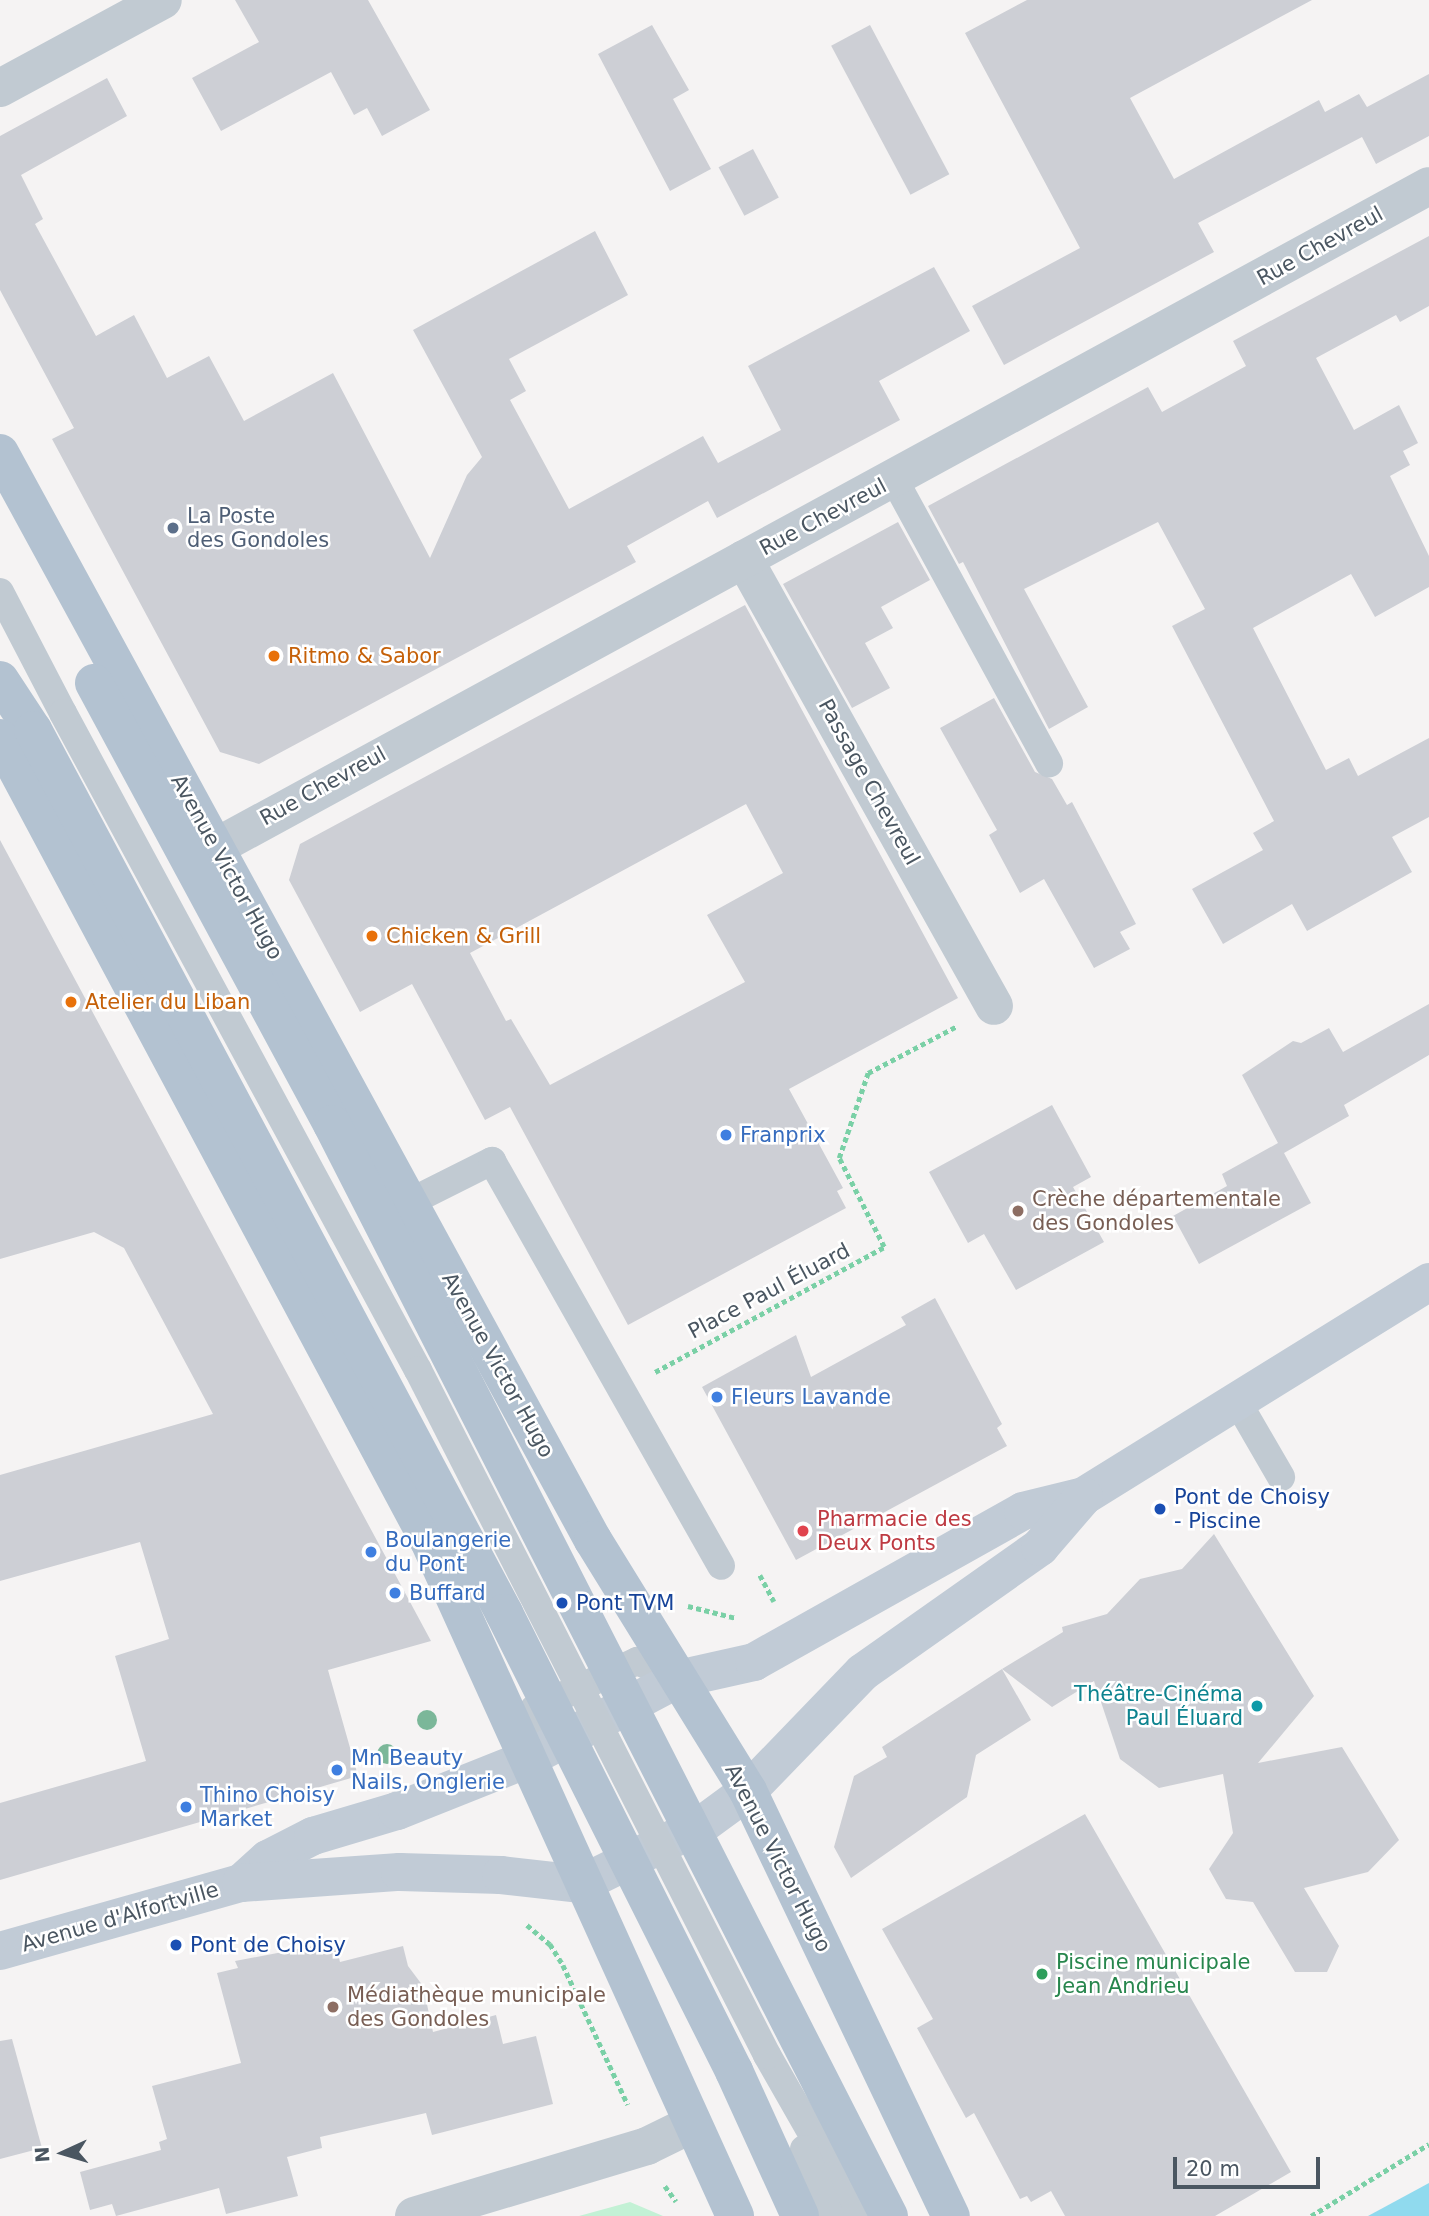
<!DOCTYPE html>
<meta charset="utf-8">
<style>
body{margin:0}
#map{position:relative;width:1429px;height:2216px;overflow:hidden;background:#f5f3f3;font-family:"DejaVu Sans",sans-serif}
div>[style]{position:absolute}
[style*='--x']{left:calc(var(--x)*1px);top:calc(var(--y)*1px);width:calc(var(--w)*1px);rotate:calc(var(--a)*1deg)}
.green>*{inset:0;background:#c3f1d5}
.water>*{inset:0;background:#90daee}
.building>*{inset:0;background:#cdcfd5;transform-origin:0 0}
.path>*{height:4.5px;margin-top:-2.25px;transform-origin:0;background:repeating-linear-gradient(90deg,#7ad0a6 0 5px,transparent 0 8.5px)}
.service>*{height:28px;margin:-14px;padding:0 14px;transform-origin:14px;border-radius:14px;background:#c1cad2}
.minor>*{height:38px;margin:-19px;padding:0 19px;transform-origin:19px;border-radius:19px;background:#c1cad2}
.secondary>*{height:38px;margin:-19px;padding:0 19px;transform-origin:19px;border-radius:19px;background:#c1cbd6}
.primary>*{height:38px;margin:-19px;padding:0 19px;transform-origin:19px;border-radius:19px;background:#b3c2d1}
.service-bridge>*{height:28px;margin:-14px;padding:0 14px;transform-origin:14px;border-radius:14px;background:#c1cad2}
.primary-bridge>*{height:38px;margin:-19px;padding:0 19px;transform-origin:19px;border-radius:19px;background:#b3c2d1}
.trees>*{width:20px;height:20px;margin:-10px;border-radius:50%;background:#7bb799}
.dots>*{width:19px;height:19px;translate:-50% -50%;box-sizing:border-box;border:4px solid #fff;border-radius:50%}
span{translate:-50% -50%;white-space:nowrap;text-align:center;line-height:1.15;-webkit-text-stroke:5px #fff;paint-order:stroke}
.street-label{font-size:21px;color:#4a5661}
.service-label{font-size:21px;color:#4e5e75}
.left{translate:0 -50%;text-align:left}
.food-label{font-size:21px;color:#c56008}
.shop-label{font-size:21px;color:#366cbe}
.education-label{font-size:21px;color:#785e54}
.transit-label{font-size:21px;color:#164399}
.health-label{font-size:21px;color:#be3a42}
.culture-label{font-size:21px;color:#0d838f}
.right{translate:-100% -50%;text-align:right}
.leisure-label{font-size:21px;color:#27864d}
.north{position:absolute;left:28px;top:2118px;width:70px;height:70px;-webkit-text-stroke:5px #fff;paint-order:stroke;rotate:266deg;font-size:19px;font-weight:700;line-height:28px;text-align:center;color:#4a5661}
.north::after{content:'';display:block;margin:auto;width:24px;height:32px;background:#4a5661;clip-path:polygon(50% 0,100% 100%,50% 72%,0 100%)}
.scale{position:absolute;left:1173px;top:2157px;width:147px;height:32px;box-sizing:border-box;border:4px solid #4a5661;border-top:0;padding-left:9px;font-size:21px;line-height:24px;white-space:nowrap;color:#4a5661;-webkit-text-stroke:5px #fff;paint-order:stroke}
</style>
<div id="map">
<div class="green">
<div style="clip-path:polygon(630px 2202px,663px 2216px,579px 2216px)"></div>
</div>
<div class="water">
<div style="clip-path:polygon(1429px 2183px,1429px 2216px,1368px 2216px)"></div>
</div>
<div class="building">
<div style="clip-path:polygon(235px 0,368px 0,430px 110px,382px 136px,367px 108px,354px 115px,331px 72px,221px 131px,192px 78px,259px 42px)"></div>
<div style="clip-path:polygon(1027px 0,1312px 0,1130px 98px,1174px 179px,1319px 100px,1325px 112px,1359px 94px,1367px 107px,1429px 74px,1429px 136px,1376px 164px,1362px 137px,1198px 223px,1214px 252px,1004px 365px,972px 306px,1080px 248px,965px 33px)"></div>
<div style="clip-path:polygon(652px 25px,689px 90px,673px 99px,711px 169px,670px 191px,598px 54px)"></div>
<div style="left:870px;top:25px;width:169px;height:44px;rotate:62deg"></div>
<div style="clip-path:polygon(107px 78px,127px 116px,21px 175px,43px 219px,35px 224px,96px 336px,134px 315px,167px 378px,209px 356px,244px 421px,333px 373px,430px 558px,467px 475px,482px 457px,413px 330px,595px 231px,628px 295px,509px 359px,526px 391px,510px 400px,569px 509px,703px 436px,718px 463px,781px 430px,748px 366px,934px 267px,970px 331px,879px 381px,900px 420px,717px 518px,708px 501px,627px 546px,636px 562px,259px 764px,220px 752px,52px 439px,74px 428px,0 290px,0 136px)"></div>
<div style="left:753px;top:149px;width:55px;height:39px;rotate:62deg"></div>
<div style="clip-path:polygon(1429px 236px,1429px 306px,1400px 322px,1396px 315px,1316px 358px,1354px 430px,1399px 405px,1418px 443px,1403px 451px,1410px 465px,1390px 476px,1429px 556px,1429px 587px,1375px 617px,1351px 574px,1253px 628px,1326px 770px,1349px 758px,1358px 776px,1429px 738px,1429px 817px,1392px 837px,1412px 872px,1307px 931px,1292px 904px,1223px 944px,1192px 889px,1263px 850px,1253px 833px,1274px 821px,1172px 626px,1205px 609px,1158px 522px,1024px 589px,1088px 707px,1049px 729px,963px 562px,959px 564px,928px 506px,1148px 387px,1162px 412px,1246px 366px,1233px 341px)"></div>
<div style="clip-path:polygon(898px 522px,930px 580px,881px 607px,893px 628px,865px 643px,890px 688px,852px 708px,783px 584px)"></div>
<div style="clip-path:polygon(evenodd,745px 605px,958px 998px,789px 1089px,843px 1188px,837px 1191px,846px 1208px,628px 1325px,510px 1107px,485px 1120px,412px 984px,360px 1012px,289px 880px,300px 844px,745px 605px,746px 804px,783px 873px,707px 915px,745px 982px,550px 1085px,511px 1019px,506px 1021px,470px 953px,746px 804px)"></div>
<div style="clip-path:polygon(994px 698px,1035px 772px,1052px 779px,1067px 805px,1072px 802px,1136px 924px,1120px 932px,1130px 949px,1094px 968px,1044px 879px,1020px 893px,989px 835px,997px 830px,940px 728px)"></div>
<div style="clip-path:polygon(0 840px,431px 1641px,328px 1670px,358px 1776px,0 1880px,0 1803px,146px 1761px,115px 1656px,169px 1639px,140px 1542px,0 1581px,0 1475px,213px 1414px,124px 1248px,94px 1232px,0 1259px)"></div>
<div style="clip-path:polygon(1429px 1004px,1429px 1055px,1344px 1105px,1349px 1116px,1284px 1153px,1311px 1203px,1199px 1264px,1173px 1216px,1227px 1186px,1222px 1174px,1278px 1143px,1242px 1075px,1293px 1041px,1301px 1043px,1329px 1028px,1343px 1052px)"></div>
<div style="clip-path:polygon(1052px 1105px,1091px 1177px,1073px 1187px,1104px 1242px,1016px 1290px,984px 1234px,968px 1243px,929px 1172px)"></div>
<div style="clip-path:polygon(935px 1298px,1002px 1424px,997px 1428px,1007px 1446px,796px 1560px,702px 1387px,796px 1335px,811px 1377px,906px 1325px,901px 1317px)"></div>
<div style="clip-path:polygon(1214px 1534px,1314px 1696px,1258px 1763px,1342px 1747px,1399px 1840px,1368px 1872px,1304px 1888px,1339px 1946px,1327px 1972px,1295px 1972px,1253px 1902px,1226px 1899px,1209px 1869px,1233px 1833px,1223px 1774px,1159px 1788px,1120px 1759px,1094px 1681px,1052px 1707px,1002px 1669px,1063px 1632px,1062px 1627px,1107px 1614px,1140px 1579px,1182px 1569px)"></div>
<div style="clip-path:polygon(1002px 1669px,1031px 1720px,976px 1755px,967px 1797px,851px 1878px,834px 1847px,854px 1776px,887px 1757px,882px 1747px)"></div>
<div style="clip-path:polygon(1085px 1814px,1291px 2172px,1215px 2216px,1065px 2216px,1051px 2191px,1031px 2202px,1027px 2196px,1020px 2199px,974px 2113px,966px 2118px,917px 2028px,933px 2019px,882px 1929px)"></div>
<div style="clip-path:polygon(335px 1942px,340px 1962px,403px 1946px,408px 1966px,423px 1986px,433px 2032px,496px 2015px,503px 2044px,536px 2036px,553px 2104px,432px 2135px,426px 2113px,320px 2137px,322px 2148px,287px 2157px,298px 2196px,226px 2214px,219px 2188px,116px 2216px,112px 2204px,90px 2210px,80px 2172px,161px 2150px,159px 2142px,167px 2139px,152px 2086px,241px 2063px,217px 1973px,238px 1968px,235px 1961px)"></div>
<div style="clip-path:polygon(12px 2039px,42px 2148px,0 2159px,0 2041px)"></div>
</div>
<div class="path">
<div style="--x:655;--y:1372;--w:261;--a:-28.6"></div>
<div style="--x:884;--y:1247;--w:100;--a:-116.8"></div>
<div style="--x:839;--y:1158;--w:90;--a:-71.2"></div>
<div style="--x:868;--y:1073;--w:101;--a:-27.8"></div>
<div style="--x:760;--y:1575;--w:30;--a:62"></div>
<div style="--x:688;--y:1606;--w:49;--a:14"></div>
<div style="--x:527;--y:1925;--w:30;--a:40"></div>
<div style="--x:550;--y:1944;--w:25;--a:58"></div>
<div style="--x:563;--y:1965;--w:154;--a:65.1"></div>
<div style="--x:665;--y:2186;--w:19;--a:54"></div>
<div style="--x:1311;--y:2216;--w:138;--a:-31.4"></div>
</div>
<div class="service">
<div style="--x:894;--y:479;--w:324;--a:61.4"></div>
<div style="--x:0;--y:592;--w:136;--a:62.5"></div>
<div style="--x:410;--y:1202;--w:92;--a:-26.6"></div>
<div style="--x:492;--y:1161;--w:465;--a:60.5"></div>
<div style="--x:1237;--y:1401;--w:88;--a:59.9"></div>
<div style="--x:526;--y:1757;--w:49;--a:-80.5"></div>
<div style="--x:534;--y:1709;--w:114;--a:-25"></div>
<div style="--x:637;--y:1661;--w:45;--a:23.7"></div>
<div style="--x:767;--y:2055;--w:185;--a:60.3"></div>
<div style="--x:804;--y:2149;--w:72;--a:68.8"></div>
</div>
<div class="minor">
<div style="--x:0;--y:88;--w:185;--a:-28.4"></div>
<div style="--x:744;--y:559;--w:512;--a:60.78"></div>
<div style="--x:216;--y:847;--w:1381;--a:-28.59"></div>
<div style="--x:414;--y:2216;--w:243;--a:-16.7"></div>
<div style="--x:647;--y:2146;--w:50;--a:-26.1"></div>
</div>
<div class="secondary">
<div style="--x:241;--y:1883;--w:36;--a:-42"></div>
<div style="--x:268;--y:1859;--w:51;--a:-27.1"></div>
<div style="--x:313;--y:1836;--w:88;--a:-16.6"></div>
<div style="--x:397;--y:1811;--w:138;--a:-21.7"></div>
<div style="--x:525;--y:1760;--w:173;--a:-27.9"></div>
<div style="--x:678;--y:1679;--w:78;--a:-12.6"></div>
<div style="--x:754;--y:1662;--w:308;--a:-29.3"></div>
<div style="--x:1023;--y:1511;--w:63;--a:-13.8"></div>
<div style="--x:1084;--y:1496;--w:406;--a:-31.8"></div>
<div style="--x:0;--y:1951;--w:250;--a:-15.8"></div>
<div style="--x:241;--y:1883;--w:159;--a:-4"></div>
<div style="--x:400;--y:1872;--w:101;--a:1.7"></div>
<div style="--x:501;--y:1875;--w:81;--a:6.4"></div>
<div style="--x:581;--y:1884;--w:136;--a:-26.2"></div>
<div style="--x:703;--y:1824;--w:56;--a:-36.3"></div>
<div style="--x:748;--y:1791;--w:165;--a:-46"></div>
<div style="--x:863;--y:1672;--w:217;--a:-35.2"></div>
<div style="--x:1040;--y:1547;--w:67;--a:-49.2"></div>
</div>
<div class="primary">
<div style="--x:0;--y:453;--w:1238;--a:61.39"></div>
<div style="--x:593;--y:1540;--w:295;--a:58.3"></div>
<div style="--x:748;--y:1791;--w:471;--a:64.5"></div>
<div style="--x:0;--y:680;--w:60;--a:56.6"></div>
<div style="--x:0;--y:738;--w:910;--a:61.89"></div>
<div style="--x:429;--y:1541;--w:741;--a:65.61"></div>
</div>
<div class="service-bridge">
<div style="--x:63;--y:713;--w:747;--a:61.62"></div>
<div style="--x:418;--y:1370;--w:769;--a:63"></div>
</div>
<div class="primary-bridge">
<div style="--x:94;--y:683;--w:501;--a:61.65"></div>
<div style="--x:332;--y:1124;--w:1226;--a:62.98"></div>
<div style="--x:33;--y:730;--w:1001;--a:61.92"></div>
<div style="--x:504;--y:1613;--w:513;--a:63.33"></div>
<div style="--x:734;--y:2071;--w:159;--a:65.5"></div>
</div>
<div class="trees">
<div style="left:427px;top:1720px"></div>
<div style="left:387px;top:1754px"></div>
</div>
<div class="dots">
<div style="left:173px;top:528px;background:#5c6f8a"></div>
<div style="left:274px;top:656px;background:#e8710a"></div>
<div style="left:372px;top:936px;background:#e8710a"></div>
<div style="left:71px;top:1002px;background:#e8710a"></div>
<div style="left:726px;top:1135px;background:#3f7fe0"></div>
<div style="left:1018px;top:1211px;background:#8d6e63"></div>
<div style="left:717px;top:1397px;background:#3f7fe0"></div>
<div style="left:1160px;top:1509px;background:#1a4fb4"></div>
<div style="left:803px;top:1531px;background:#e0444e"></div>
<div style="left:371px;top:1552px;background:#3f7fe0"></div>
<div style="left:395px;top:1593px;background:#3f7fe0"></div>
<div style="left:562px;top:1603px;background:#1a4fb4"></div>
<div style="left:1257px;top:1706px;background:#0f9aa8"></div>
<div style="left:337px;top:1770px;background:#3f7fe0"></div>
<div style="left:186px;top:1807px;background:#3f7fe0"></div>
<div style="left:176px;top:1945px;background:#1a4fb4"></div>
<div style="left:1042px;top:1974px;background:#2e9e5b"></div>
<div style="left:333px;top:2007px;background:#8d6e63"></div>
</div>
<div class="street-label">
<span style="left:1320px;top:246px;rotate:-29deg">Rue Chevreul</span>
<span style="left:823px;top:517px;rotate:-28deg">Rue Chevreul</span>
<span style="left:869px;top:782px;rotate:61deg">Passage Chevreul</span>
<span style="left:323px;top:786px;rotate:-29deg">Rue Chevreul</span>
<span style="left:227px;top:867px;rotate:61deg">Avenue Victor Hugo</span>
<span style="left:769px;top:1291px;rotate:-28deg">Place Paul Éluard</span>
<span style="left:498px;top:1365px;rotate:61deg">Avenue Victor Hugo</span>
<span style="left:778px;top:1858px;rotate:63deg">Avenue Victor Hugo</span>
<span style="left:120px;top:1917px;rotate:-16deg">Avenue d'Alfortville</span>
</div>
<div class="service-label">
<span class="left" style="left:187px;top:528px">La Poste<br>des Gondoles</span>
</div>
<div class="food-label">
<span class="left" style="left:288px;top:656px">Ritmo &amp; Sabor</span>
<span class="left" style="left:386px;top:936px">Chicken &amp; Grill</span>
<span class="left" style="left:85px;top:1002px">Atelier du Liban</span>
</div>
<div class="shop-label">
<span class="left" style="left:740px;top:1135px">Franprix</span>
<span class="left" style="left:731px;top:1397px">Fleurs Lavande</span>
<span class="left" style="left:385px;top:1552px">Boulangerie<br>du Pont</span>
<span class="left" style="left:409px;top:1593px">Buffard</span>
<span class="left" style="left:351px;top:1770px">Mn Beauty<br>Nails, Onglerie</span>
<span class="left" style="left:200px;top:1807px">Thino Choisy<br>Market</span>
</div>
<div class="education-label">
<span class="left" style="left:1032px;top:1211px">Crèche départementale<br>des Gondoles</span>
<span class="left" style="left:347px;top:2007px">Médiathèque municipale<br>des Gondoles</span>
</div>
<div class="transit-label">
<span class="left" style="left:1174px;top:1509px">Pont de Choisy<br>- Piscine</span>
<span class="left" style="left:576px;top:1603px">Pont TVM</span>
<span class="left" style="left:190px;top:1945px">Pont de Choisy</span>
</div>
<div class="health-label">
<span class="left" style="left:817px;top:1531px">Pharmacie des<br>Deux Ponts</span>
</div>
<div class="culture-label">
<span class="right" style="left:1243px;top:1706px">Théâtre-Cinéma<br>Paul Éluard</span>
</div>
<div class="leisure-label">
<span class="left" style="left:1056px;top:1974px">Piscine municipale<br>Jean Andrieu</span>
</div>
<div class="north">N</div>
<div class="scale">20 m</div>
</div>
